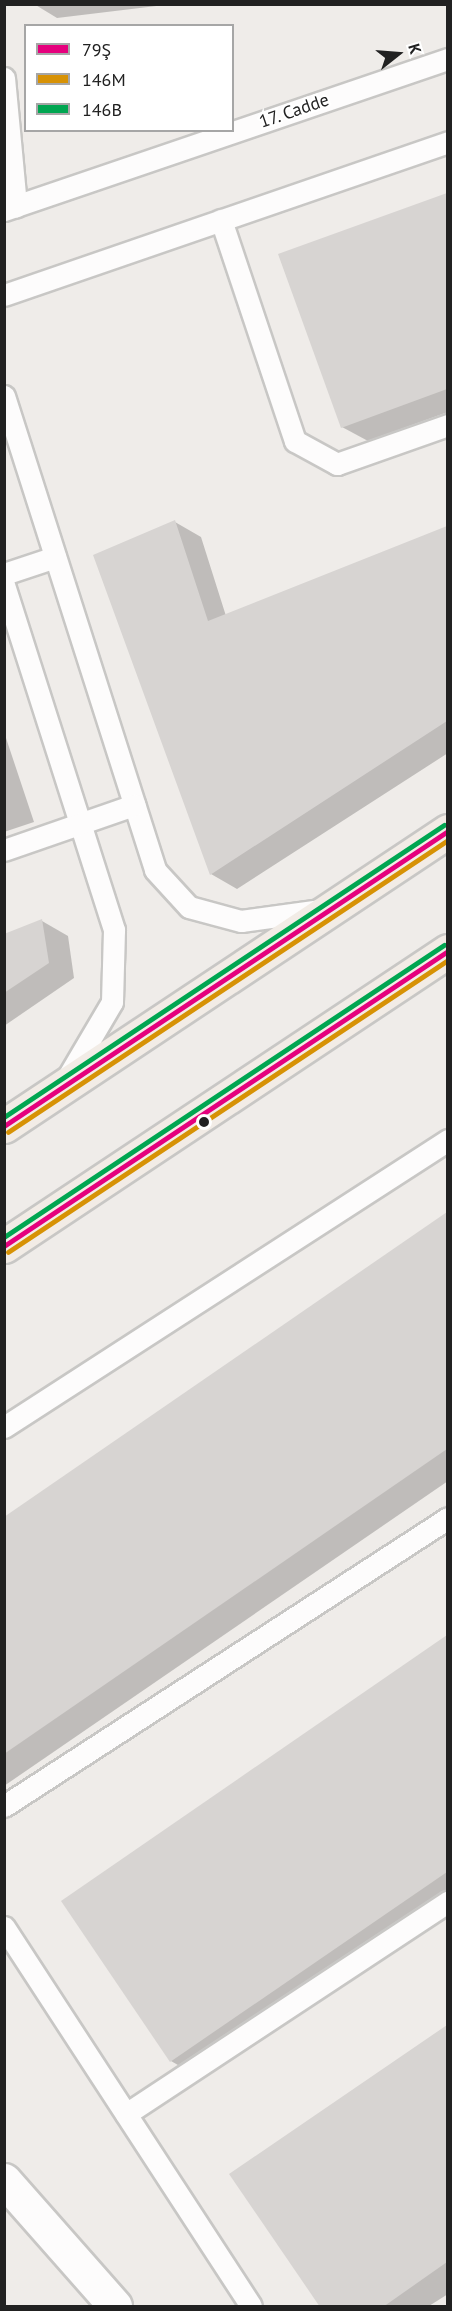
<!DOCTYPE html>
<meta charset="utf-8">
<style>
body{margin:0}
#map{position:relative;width:452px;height:2311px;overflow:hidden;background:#efece9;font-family:"PT Sans",sans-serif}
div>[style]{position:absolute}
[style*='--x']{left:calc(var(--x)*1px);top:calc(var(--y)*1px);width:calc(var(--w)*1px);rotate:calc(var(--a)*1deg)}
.shadow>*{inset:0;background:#0003}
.building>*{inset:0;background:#d7d4d2}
.roads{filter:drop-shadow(2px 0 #c8c7c5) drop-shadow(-2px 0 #c8c7c5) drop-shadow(0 2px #c8c7c5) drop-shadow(0 -2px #c8c7c5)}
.lane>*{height:21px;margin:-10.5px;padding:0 10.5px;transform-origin:10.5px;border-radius:10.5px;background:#fdfcfc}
.street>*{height:33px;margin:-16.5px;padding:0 16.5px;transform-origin:16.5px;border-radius:16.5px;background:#fdfcfc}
.primary>*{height:33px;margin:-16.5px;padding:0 16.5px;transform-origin:16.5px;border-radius:16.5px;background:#f2ece6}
.bus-1>*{height:4.5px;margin:-2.25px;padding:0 2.25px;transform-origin:2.25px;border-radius:2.25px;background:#e5007d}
.bus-2>*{height:4.5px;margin:-2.25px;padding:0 2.25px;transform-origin:2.25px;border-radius:2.25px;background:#d79205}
.bus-3>*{height:4.5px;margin:-2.25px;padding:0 2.25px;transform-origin:2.25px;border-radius:2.25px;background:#00a651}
.dots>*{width:16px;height:16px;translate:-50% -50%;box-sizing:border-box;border:3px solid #fff;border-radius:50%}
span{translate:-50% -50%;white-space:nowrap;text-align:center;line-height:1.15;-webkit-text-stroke:4.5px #fff;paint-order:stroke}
.street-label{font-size:18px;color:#212121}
.frame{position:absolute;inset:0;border:6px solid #212121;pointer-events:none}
.legend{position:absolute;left:24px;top:24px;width:210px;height:108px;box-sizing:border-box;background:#fff;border:2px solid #a6a6a6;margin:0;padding:8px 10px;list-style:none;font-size:18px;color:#212121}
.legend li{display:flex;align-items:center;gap:12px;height:30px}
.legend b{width:30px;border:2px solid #a6a6a6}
.north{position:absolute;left:368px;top:24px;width:60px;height:60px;-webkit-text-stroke:4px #fff;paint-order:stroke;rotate:73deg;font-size:16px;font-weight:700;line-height:24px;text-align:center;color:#212121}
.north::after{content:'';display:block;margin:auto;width:21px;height:27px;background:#212121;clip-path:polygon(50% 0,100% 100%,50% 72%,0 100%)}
</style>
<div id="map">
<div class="shadow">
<div style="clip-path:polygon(34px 4px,173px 4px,57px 18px)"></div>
<div style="clip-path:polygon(448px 194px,448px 412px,368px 441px,342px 427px,279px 255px)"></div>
<div style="clip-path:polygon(175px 522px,201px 537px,226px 616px,448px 527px,448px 753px,237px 889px,211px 874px)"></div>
<div style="clip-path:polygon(4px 732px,34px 822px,4px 832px)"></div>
<div style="clip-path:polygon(42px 921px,68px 936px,74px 978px,4px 1026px,4px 935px)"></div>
<div style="clip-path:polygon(448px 1214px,448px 1481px,4px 1786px,4px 1518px)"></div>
<div style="clip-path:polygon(448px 1637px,448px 1904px,197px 2076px,171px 2061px,63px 1902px)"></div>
<div style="clip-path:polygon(448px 2026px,448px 2294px,429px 2306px,322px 2306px,232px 2175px)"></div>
</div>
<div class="building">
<div style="clip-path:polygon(447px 193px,447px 389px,341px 428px,278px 254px)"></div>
<div style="clip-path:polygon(175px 520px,208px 621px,447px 526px,447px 721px,210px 875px,93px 555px)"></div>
<div style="clip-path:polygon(42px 919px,49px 963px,4px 993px,4px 934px)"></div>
<div style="clip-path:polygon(447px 1212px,447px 1449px,4px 1754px,4px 1517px)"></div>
<div style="clip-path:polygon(447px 1635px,447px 1872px,170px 2062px,61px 1901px)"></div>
<div style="clip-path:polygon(447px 2025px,447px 2262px,383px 2307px,320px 2307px,229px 2174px)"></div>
</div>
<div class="roads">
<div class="lane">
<div style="--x:4;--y:78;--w:129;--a:84.6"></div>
<div style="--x:4;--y:210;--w:469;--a:-18.8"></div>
<div style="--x:221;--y:220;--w:233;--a:71.5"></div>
<div style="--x:295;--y:441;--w:48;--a:28.7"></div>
<div style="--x:337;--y:464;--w:118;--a:-19.4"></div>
<div style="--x:4;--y:295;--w:470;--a:-19"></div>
<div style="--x:4;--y:396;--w:497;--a:72.3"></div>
<div style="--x:155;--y:870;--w:50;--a:47.4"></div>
<div style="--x:189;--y:907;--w:54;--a:15.1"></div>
<div style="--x:241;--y:921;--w:81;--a:-7.8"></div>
<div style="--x:4;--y:574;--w:54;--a:-18.4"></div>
<div style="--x:4;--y:585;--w:362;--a:72.3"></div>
<div style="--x:114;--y:930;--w:72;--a:91.6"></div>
<div style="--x:112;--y:1002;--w:91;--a:120.5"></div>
<div style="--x:4;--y:850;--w:138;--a:-19.1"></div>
<div style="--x:4;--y:1427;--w:529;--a:-32.88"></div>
<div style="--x:4;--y:1806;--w:529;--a:-32.97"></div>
<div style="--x:4;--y:1927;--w:452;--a:56.9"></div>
<div style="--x:126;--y:2114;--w:386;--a:-33.4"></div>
</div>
<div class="street">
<div style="--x:4;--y:2180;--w:168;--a:48.6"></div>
</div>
<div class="primary">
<div style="--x:4;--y:1126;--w:533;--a:-33.6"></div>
<div style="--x:4;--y:1246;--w:533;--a:-33.6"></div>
</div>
</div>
<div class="bus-1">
<div style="--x:4;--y:1126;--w:533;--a:-33.6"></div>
<div style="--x:4;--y:1246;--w:533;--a:-33.6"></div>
</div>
<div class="bus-2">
<div style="--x:8;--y:1132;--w:528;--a:-33.57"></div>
<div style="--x:8;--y:1252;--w:528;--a:-33.57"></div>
</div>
<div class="bus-3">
<div style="--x:4;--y:1117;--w:528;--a:-33.57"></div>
<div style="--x:4;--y:1237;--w:528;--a:-33.57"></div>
</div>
<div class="dots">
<div style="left:204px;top:1122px;background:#212121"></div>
</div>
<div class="street-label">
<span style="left:294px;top:111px;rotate:-19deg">17. Cadde</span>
</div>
<div class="frame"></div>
<ul class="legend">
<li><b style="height:8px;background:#e5007d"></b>79Ş</li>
<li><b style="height:8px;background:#d79205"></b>146M</li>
<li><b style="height:8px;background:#00a651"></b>146B</li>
</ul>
<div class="north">K</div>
</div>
